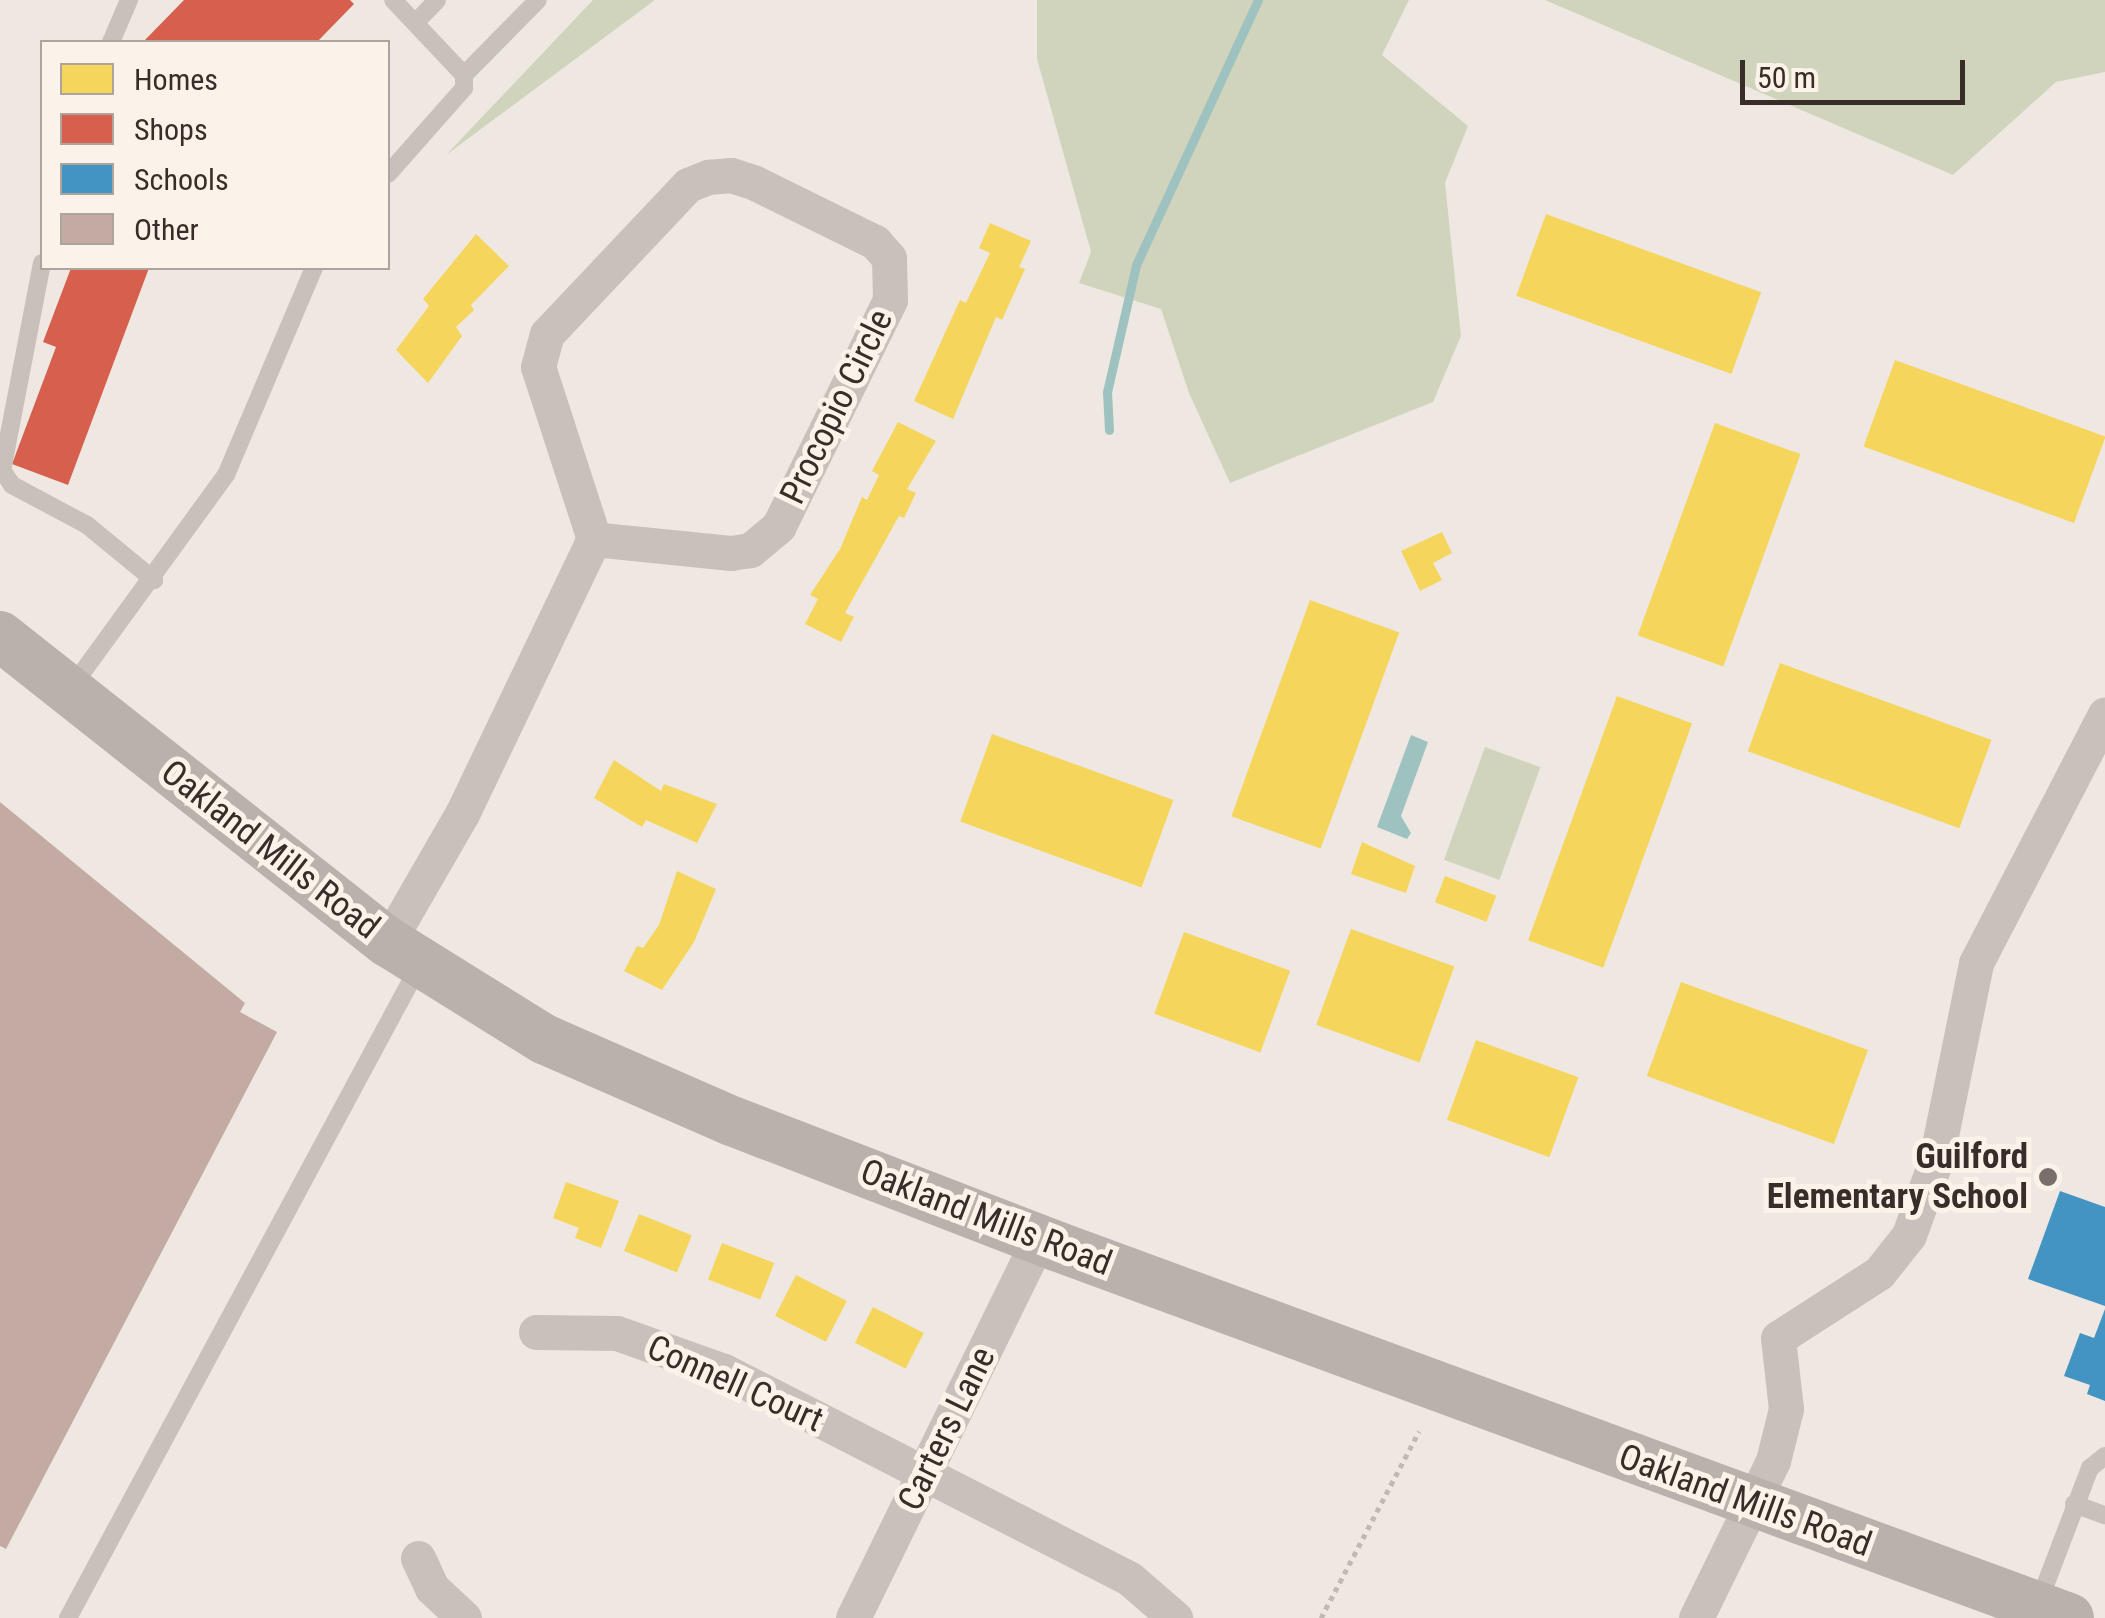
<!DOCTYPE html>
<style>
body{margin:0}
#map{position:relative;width:2105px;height:1618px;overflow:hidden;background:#efe8e2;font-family:"Roboto Condensed",sans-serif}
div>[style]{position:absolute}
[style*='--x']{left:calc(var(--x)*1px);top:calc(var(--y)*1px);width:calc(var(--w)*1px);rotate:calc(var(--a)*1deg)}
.green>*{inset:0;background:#d1d4bc;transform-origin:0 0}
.water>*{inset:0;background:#9ec2c0}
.homes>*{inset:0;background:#f6d55c;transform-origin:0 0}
.shops>*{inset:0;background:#d6604d}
.schools>*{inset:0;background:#4393c3}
.stream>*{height:9px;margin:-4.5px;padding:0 4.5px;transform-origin:4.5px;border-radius:4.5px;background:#9ec2c0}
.building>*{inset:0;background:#c3aba3}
.path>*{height:5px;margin-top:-2.5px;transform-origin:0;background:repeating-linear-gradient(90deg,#c1b9b3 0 5px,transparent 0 10px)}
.lane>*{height:18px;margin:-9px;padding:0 9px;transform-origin:9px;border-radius:9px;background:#c8c1bb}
.street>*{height:35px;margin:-17.5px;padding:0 17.5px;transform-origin:17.5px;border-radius:17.5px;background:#c8c1bb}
.secondary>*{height:50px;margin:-25px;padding:0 25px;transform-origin:25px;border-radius:25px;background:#b9b1ab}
.dots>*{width:28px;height:28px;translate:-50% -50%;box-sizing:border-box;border:5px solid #fbf3ea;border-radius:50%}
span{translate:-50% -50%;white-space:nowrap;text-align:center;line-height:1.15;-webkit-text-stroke:10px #fbf3ea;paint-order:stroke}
.street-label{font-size:35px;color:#392d29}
.poi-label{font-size:35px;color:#392d29;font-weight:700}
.right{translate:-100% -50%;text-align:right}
.legend{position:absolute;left:40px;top:40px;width:350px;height:230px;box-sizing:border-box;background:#fbf3ea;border:2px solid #ada49d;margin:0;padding:12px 18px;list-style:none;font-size:30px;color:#392d29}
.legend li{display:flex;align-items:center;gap:20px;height:50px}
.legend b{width:50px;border:2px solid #ada49d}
.scale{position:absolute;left:1740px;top:60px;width:225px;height:45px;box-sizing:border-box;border:5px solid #392d29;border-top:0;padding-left:12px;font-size:30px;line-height:35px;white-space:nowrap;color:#392d29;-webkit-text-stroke:8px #fbf3ea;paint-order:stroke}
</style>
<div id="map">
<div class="green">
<div style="clip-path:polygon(593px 0,655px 0,446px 155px)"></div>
<div style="clip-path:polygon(1037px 0,1409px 0,1382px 55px,1468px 126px,1445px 183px,1461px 336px,1433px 402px,1230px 483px,1189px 393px,1161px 309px,1079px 283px,1091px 252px,1037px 59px)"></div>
<div style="clip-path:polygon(1545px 0,2105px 0,2105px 72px,2056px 82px,1953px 175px)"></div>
<div style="left:1485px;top:747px;width:59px;height:120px;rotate:20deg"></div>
</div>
<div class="water">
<div style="clip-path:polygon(1411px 735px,1428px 742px,1401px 816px,1411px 833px,1407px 839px,1377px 827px)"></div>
</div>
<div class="homes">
<div style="left:1546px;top:214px;width:229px;height:87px;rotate:20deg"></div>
<div style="clip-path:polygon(990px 223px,1031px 241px,1019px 267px,1025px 269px,1002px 320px,996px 317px,953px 419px,914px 401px,960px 300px,966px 303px,990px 253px,979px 248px)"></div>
<div style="clip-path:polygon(476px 234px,509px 266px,471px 305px,474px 310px,456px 327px,462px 336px,428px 383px,396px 350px,429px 306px,423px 299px)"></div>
<div style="left:1895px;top:360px;width:224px;height:92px;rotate:20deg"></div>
<div style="clip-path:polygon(898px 422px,936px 441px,907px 489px,916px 493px,904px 518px,899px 516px,845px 613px,854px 617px,841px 642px,805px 624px,818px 599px,810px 595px,840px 549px,862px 497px,867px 500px,879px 475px,872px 471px)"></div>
<div style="left:1715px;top:423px;width:91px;height:226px;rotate:20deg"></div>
<div style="clip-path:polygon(1442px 532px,1452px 553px,1433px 563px,1442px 580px,1420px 591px,1401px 551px)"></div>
<div style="left:1310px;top:600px;width:95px;height:230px;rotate:20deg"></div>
<div style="left:1780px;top:663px;width:225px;height:94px;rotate:20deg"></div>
<div style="left:1617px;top:696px;width:80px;height:260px;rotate:20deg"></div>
<div style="left:992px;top:734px;width:193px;height:93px;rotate:20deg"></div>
<div style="clip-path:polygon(614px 760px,661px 791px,664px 784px,717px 804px,697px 843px,646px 820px,642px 827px,594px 798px)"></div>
<div style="clip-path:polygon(1362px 842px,1415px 866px,1406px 893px,1351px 874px)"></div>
<div style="clip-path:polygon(677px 871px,716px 889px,694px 942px,662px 990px,624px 971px,637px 946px,643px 948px,659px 925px)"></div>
<div style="left:1445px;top:876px;width:55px;height:28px;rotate:21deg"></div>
<div style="left:1351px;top:929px;width:110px;height:102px;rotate:20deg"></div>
<div style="left:1184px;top:932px;width:113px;height:87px;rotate:20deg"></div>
<div style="left:1681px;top:982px;width:199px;height:100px;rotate:20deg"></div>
<div style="left:1476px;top:1040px;width:109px;height:85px;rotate:20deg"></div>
<div style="clip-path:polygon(566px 1182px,619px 1201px,601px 1248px,575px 1238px,579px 1228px,553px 1218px)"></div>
<div style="left:639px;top:1214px;width:57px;height:40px;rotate:22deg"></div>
<div style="left:722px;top:1243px;width:56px;height:39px;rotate:21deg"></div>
<div style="left:796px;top:1275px;width:57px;height:46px;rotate:27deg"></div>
<div style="left:873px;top:1307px;width:57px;height:40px;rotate:27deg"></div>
</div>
<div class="shops">
<div style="clip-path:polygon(184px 0,350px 0,354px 4px,317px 42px,143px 42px)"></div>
<div style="clip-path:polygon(71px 268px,149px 268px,68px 485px,12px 464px,56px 347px,43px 342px)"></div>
</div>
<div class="schools">
<div style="clip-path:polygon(2060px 1191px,2105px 1207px,2105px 1306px,2028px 1279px)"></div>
<div style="clip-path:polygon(2105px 1309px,2105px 1401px,2087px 1394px,2090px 1385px,2064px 1376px,2080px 1333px,2094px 1338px)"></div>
</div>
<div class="stream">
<div style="--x:1109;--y:430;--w:38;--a:-93"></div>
<div style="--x:1107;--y:392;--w:130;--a:-77.1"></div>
<div style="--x:1136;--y:265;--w:292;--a:-65.3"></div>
</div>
<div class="building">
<div style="clip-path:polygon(0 802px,245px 1003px,240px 1012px,277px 1032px,6px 1549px,0 1546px)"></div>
</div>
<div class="path">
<div style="--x:1321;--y:1618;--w:211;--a:-62.3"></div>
</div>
<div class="lane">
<div style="--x:416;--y:22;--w:30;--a:-46"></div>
<div style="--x:111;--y:42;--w:46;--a:-66.8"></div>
<div style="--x:464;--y:75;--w:105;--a:-45.4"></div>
<div style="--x:388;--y:174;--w:115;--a:-48.5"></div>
<div style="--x:464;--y:88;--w:13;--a:-90"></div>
<div style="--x:464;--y:75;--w:103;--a:-133.4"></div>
<div style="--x:42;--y:263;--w:211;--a:100.9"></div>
<div style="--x:2;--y:470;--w:18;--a:56"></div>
<div style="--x:12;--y:485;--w:85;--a:28.1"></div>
<div style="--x:87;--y:525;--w:87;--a:39.4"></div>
<div style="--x:71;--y:688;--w:263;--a:-54"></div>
<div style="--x:226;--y:475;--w:225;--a:-67"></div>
<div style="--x:2074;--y:1504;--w:33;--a:20"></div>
<div style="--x:2038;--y:1604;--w:146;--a:-69.1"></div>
<div style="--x:2090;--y:1468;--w:19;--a:-39"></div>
<div style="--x:68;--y:1618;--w:743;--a:-61.71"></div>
</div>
<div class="street">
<div style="--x:388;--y:942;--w:148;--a:-60"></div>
<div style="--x:462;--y:814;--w:305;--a:-64.4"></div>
<div style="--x:594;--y:539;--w:181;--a:-108"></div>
<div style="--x:538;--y:367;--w:34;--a:-75"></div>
<div style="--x:547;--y:334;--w:205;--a:-46.6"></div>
<div style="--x:688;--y:185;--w:22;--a:-22"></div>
<div style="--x:708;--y:177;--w:23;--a:-5"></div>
<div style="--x:731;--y:175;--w:25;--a:18"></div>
<div style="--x:755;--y:183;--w:134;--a:26.2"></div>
<div style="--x:875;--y:242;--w:21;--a:49"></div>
<div style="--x:889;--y:258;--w:42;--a:88.6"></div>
<div style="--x:890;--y:300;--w:252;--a:116.2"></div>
<div style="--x:779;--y:526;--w:38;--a:140"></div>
<div style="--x:750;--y:550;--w:19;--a:171"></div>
<div style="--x:731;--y:553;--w:138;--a:-174.2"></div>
<div style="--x:536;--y:1332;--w:81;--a:0.7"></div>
<div style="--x:617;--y:1333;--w:114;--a:19.6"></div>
<div style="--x:724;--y:1371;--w:456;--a:27.1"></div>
<div style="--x:1130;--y:1579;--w:60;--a:40.9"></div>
<div style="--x:418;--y:1558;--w:33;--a:65"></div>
<div style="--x:432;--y:1588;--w:44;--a:43.2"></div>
<div style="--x:853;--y:1618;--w:422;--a:-63.9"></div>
<div style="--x:1696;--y:1618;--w:175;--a:-63.9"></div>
<div style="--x:1773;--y:1461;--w:54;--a:-76"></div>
<div style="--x:1786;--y:1409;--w:71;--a:-96.4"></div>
<div style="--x:1778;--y:1338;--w:120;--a:-32.8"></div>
<div style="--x:1879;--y:1273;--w:48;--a:-51.7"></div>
<div style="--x:1909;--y:1235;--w:80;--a:-70.2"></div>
<div style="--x:1936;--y:1160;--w:201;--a:-78.5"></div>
<div style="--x:1976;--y:963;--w:280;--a:-62.6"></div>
</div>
<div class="secondary">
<div style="--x:0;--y:636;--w:494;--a:38.3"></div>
<div style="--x:388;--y:942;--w:184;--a:31.9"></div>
<div style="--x:544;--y:1039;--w:205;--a:23.6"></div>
<div style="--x:732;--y:1121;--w:347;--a:21.1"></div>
<div style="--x:1056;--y:1246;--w:1079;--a:20.16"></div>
</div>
<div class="dots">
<div style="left:2048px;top:1177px;background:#796e6a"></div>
</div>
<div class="street-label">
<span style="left:837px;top:407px;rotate:-64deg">Procopio Circle</span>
<span style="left:270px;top:850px;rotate:38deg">Oakland Mills Road</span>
<span style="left:986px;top:1218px;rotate:21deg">Oakland Mills Road</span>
<span style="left:735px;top:1384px;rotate:24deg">Connell Court</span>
<span style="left:947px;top:1429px;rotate:-64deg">Carters Lane</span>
<span style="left:1745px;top:1501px;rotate:20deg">Oakland Mills Road</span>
</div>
<div class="poi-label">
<span class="right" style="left:2028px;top:1177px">Guilford<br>Elementary School</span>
</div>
<ul class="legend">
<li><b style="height:28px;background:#f6d55c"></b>Homes</li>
<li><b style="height:28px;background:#d6604d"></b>Shops</li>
<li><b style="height:28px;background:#4393c3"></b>Schools</li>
<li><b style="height:28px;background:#c3aba3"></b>Other</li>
</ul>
<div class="scale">50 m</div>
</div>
